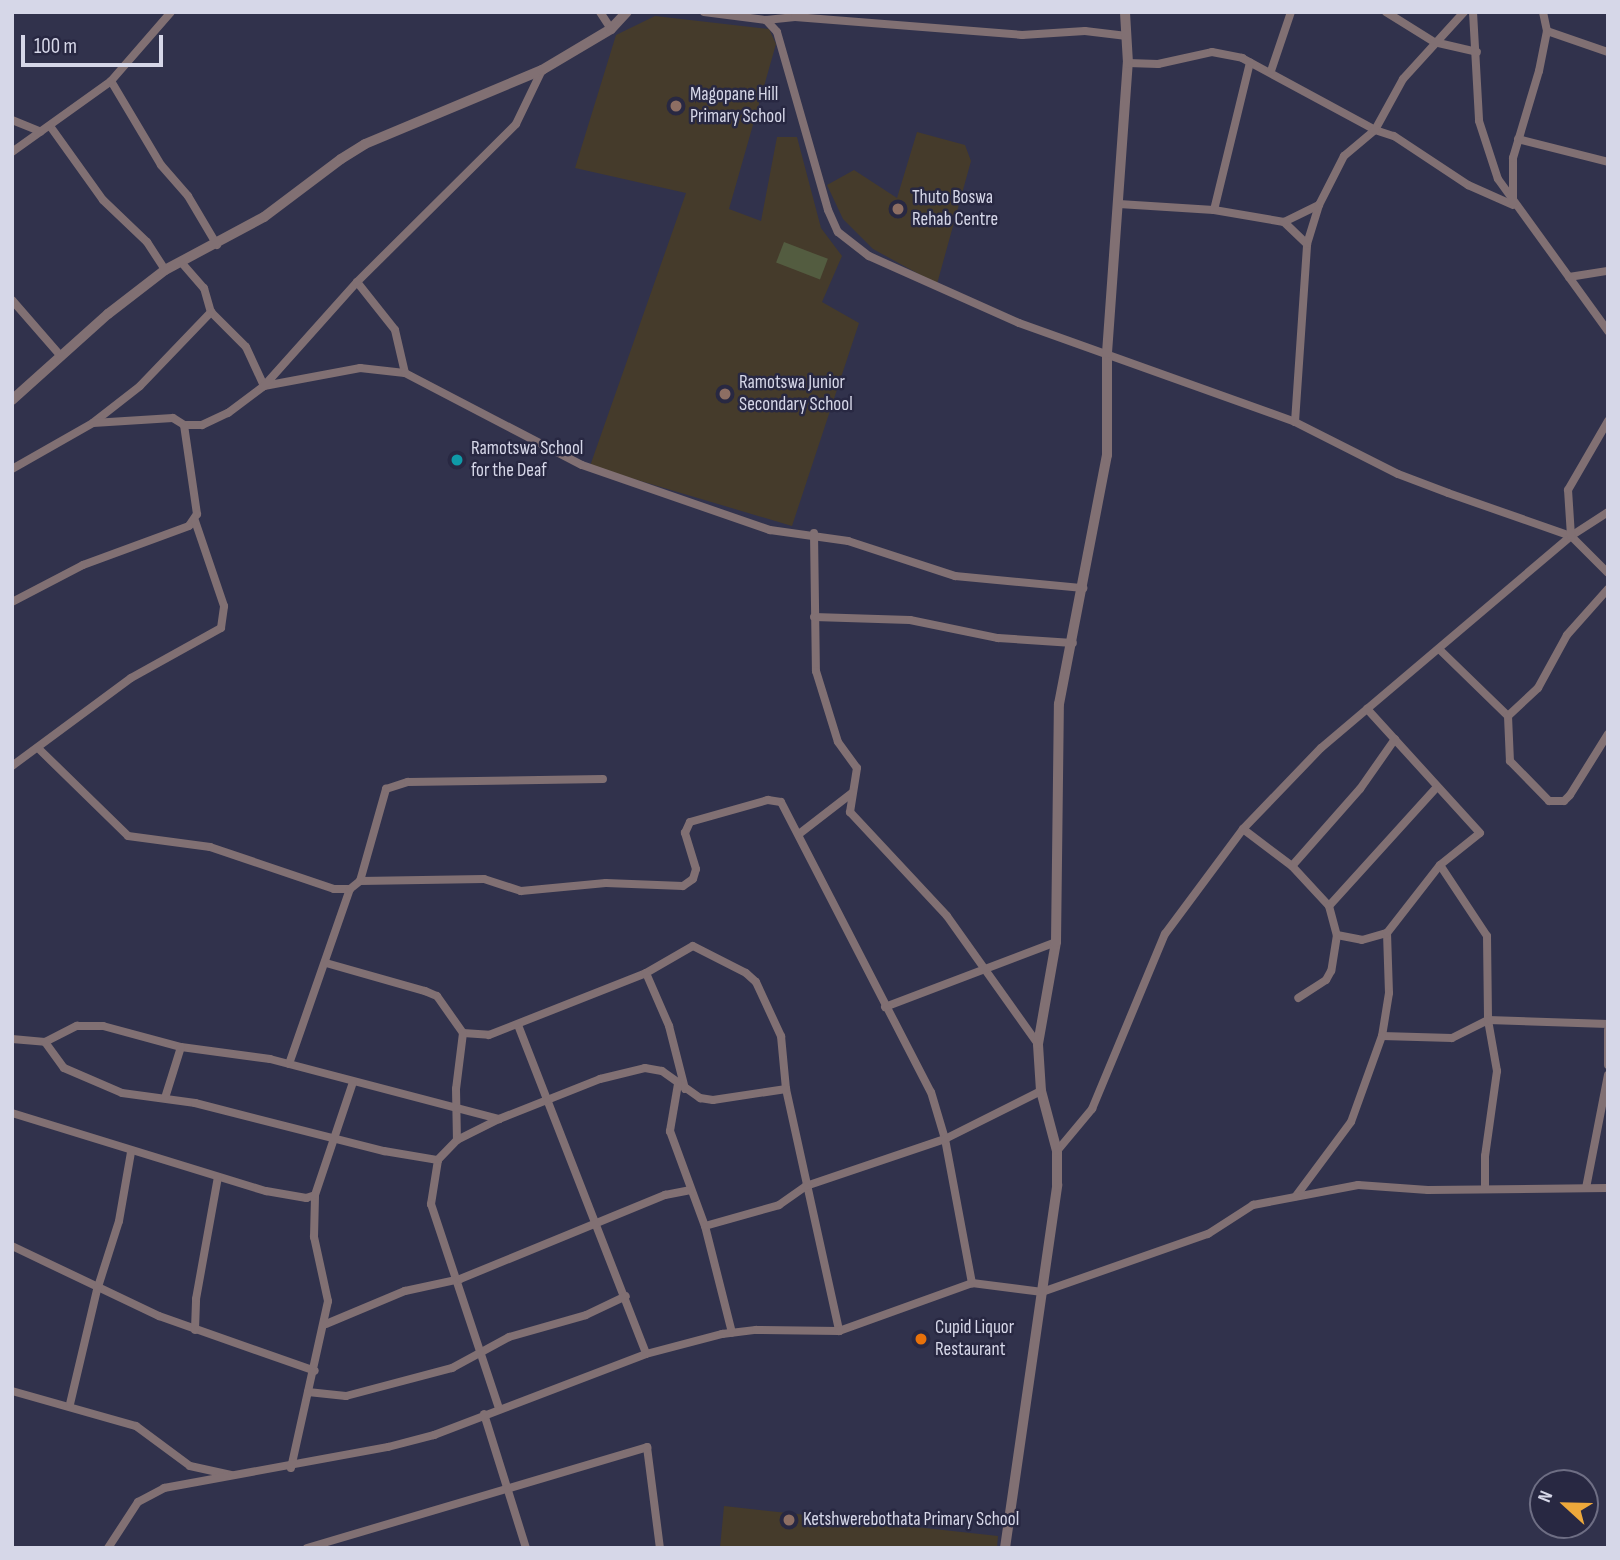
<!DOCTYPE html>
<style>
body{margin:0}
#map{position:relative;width:1620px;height:1560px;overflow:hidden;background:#31324c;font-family:"Sofia Sans Condensed",sans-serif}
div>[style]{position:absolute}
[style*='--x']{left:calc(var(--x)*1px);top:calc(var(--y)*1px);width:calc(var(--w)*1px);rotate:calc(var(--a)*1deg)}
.education>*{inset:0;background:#453b2b}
.green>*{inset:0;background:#535c40;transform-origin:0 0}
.minor>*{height:8px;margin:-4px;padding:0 4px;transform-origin:4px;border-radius:4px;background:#817073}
.tertiary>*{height:10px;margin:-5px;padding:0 5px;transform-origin:5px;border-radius:5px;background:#817073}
.dots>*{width:19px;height:19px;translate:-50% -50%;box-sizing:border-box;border:4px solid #282842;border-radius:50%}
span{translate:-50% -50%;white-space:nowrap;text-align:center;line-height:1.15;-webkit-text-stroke:5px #282842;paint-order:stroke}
.poi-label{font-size:19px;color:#d6d7e8}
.left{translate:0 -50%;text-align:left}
.frame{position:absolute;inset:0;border:14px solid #d6d7e8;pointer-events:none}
.north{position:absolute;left:1529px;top:1469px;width:70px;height:70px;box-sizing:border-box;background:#282842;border:2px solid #6e6e84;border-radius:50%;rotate:292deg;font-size:19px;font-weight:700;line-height:28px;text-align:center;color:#d6d7e8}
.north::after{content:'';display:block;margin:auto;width:24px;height:32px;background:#eda83b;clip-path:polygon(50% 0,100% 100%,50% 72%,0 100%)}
.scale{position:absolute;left:21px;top:35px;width:142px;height:32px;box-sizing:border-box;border:4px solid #d6d7e8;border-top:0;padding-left:9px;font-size:21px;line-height:24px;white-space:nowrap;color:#d6d7e8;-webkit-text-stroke:5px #282842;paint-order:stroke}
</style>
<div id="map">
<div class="education">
<div style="clip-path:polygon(655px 16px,769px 29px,776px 44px,729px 209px,761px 221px,777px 137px,797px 137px,821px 228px,842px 256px,822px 302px,859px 323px,792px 526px,590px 466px,686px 193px,575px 168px,616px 35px)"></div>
<div style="clip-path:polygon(917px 132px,965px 145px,971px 161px,937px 284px,873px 249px,843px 219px,827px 185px,854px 170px,897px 198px)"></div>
<div style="clip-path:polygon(724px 1506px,998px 1536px,997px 1548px,720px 1548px)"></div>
</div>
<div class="green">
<div style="left:784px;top:242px;width:47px;height:22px;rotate:21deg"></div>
</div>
<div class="minor">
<div style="--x:600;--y:12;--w:20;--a:57"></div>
<div style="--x:704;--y:12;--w:63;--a:7.4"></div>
<div style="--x:766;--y:20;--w:16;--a:47"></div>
<div style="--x:777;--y:32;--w:185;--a:74"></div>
<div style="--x:828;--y:210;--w:24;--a:66"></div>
<div style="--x:838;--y:232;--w:39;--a:38"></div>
<div style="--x:869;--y:256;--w:164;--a:24.1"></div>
<div style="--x:1019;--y:323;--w:293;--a:19.7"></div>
<div style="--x:1295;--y:422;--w:115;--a:26.8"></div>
<div style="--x:1398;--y:474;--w:53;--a:20.8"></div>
<div style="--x:1448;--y:493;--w:130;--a:19.3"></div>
<div style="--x:1571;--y:536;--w:44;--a:-33"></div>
<div style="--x:1386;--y:12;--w:57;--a:32"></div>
<div style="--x:1434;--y:42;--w:44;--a:13.1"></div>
<div style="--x:1473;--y:12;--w:109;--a:86.8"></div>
<div style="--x:1479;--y:121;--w:61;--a:71.9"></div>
<div style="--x:1498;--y:179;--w:188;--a:54.1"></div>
<div style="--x:766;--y:20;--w:29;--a:-6"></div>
<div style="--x:795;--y:17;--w:228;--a:4.5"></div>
<div style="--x:1022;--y:35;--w:63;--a:-3.6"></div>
<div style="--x:1085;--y:31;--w:42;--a:6.8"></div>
<div style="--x:1547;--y:31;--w:65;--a:19"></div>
<div style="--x:1128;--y:63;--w:30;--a:2"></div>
<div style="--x:1158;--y:64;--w:55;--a:-12.5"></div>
<div style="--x:1212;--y:52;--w:31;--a:11"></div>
<div style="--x:1242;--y:58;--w:151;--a:28.4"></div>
<div style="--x:1375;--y:130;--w:20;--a:18"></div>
<div style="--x:1394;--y:136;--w:89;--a:33.5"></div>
<div style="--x:1468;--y:185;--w:49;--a:24"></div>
<div style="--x:1271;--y:71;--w:62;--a:-71.3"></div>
<div style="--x:111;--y:81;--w:98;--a:59.2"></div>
<div style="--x:161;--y:165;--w:41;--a:48.9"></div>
<div style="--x:188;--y:196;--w:57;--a:59.4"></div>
<div style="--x:12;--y:120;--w:31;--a:22"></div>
<div style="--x:50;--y:126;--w:91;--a:54.4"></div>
<div style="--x:103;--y:200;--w:61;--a:43.7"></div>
<div style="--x:147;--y:242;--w:33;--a:57"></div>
<div style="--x:1518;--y:139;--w:93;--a:14.3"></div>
<div style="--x:12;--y:152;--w:122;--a:-35.6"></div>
<div style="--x:111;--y:81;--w:91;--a:-49"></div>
<div style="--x:1513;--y:202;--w:44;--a:-90"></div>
<div style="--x:1513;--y:158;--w:91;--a:-73.4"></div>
<div style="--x:1539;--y:71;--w:41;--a:-78.7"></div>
<div style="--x:1547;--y:31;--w:19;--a:-102"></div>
<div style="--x:1119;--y:204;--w:95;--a:3.6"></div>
<div style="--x:1214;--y:210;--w:71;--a:9.7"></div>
<div style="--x:1284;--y:222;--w:32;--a:44"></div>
<div style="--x:1214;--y:210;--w:152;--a:-76.3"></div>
<div style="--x:1284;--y:222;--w:39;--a:-26"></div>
<div style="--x:181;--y:262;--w:35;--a:49"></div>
<div style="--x:204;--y:288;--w:25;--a:74"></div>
<div style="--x:211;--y:312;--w:49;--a:45"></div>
<div style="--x:246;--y:347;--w:43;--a:65.2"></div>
<div style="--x:1569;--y:277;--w:39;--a:-9"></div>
<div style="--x:357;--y:282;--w:61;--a:51.6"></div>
<div style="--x:395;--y:330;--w:44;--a:76.9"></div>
<div style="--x:12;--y:300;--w:73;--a:48.9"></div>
<div style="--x:264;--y:386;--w:98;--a:-10.6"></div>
<div style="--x:360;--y:368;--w:45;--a:6.3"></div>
<div style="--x:405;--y:373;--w:199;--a:27.5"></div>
<div style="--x:582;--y:465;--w:199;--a:19.1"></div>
<div style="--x:770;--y:530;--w:79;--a:8"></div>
<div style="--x:848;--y:541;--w:113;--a:18.1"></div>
<div style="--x:955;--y:576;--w:129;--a:5.4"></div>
<div style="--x:94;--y:422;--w:58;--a:-38"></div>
<div style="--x:140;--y:386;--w:103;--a:-46.2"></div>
<div style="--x:1295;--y:422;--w:178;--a:-86.1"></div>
<div style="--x:1307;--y:244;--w:41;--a:-72.9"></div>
<div style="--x:1319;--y:205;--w:55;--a:-63"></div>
<div style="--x:1344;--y:156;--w:40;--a:-40"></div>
<div style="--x:1375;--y:130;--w:58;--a:-61.2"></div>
<div style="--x:1403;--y:79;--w:91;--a:-47.7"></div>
<div style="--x:184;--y:425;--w:18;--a:0"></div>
<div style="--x:202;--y:425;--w:29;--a:-25"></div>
<div style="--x:228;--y:413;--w:45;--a:-36.9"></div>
<div style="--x:264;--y:386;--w:140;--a:-48.2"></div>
<div style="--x:357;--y:282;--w:224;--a:-44.8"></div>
<div style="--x:516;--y:124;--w:60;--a:-64.3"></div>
<div style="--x:12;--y:469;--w:93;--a:-29.6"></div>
<div style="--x:93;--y:423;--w:80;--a:-3.6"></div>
<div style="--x:173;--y:418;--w:13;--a:32"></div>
<div style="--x:184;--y:425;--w:90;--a:81.7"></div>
<div style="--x:197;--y:514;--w:14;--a:124"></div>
<div style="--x:189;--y:526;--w:113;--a:159.8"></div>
<div style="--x:83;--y:565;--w:80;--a:152.5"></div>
<div style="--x:814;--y:533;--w:138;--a:89.2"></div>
<div style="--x:816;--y:671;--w:74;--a:72.8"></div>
<div style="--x:838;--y:742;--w:32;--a:54"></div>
<div style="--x:857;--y:768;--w:45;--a:99"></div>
<div style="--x:850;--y:812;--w:142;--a:47"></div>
<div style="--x:947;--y:916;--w:157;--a:54.6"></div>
<div style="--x:1571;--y:536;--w:52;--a:45"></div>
<div style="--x:814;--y:617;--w:96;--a:1.8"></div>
<div style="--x:910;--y:620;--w:90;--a:11.6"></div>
<div style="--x:998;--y:638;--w:75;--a:3.8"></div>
<div style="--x:1439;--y:649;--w:96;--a:44.2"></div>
<div style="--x:1508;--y:716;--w:45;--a:87.5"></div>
<div style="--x:1510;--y:761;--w:56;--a:45.7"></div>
<div style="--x:1549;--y:801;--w:15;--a:0"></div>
<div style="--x:1564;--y:801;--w:8;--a:-45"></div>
<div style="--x:1570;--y:795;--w:72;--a:-58.1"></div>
<div style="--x:1508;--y:716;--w:41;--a:-43"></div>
<div style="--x:1538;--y:688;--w:60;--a:-61.3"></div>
<div style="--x:1567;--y:635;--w:62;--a:-48.3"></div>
<div style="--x:39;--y:749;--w:124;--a:44.3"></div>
<div style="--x:128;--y:836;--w:83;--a:7.6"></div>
<div style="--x:210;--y:847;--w:131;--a:18.7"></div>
<div style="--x:334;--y:889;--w:16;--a:0"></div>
<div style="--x:12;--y:766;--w:148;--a:-36.5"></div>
<div style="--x:131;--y:678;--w:103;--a:-29.1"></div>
<div style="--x:221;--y:628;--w:22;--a:-82"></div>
<div style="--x:224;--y:606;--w:90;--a:-108.8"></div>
<div style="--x:1243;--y:829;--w:61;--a:37.1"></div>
<div style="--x:1292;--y:866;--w:54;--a:47.2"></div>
<div style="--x:1329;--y:906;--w:30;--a:75"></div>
<div style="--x:1337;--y:935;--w:36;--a:99"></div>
<div style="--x:1331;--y:971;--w:10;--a:119"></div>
<div style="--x:1326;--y:980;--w:33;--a:147"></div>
<div style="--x:799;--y:834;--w:67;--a:-37.7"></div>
<div style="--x:1440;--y:865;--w:85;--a:56.5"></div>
<div style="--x:1487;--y:936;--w:84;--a:89.3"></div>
<div style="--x:1488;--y:1020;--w:52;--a:80"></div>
<div style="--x:1497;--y:1071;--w:86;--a:98"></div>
<div style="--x:1485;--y:1156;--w:32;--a:90"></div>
<div style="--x:1292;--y:866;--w:103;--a:-48.6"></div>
<div style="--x:1360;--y:789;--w:61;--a:-55"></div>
<div style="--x:360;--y:881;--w:124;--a:-0.9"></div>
<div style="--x:484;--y:879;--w:39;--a:18"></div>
<div style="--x:521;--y:891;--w:85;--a:-5.4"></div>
<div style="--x:606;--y:883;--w:77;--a:2.2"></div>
<div style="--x:683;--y:886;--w:12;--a:-35"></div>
<div style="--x:693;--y:879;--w:10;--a:-73"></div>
<div style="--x:696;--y:869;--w:38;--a:-107"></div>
<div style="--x:685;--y:833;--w:12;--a:-66"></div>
<div style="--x:690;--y:822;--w:81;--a:-15.8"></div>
<div style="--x:768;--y:800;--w:13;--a:9"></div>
<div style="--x:781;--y:802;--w:326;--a:62.7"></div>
<div style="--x:931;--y:1092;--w:49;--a:73.4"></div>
<div style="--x:945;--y:1139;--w:147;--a:79.4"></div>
<div style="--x:1329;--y:906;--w:159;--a:-47.8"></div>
<div style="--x:1387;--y:933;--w:60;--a:88.1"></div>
<div style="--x:1389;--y:993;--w:44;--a:99.2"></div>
<div style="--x:1382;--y:1036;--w:70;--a:1.6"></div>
<div style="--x:1452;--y:1038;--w:40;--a:-26.6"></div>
<div style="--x:1488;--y:1020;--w:120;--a:1.9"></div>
<div style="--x:1337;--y:935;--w:25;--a:11"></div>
<div style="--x:1362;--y:940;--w:26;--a:-16"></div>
<div style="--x:1387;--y:933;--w:86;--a:-52.1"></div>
<div style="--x:1440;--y:865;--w:51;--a:-38.7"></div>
<div style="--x:1480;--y:833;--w:168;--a:-132.3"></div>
<div style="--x:326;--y:963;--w:103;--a:15.8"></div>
<div style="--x:425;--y:991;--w:13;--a:23"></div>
<div style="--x:437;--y:996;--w:45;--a:54.9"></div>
<div style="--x:463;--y:1033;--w:26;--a:4"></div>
<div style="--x:489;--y:1035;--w:169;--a:-21.5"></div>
<div style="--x:646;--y:973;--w:54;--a:-29.9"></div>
<div style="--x:693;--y:946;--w:59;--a:27"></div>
<div style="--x:746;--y:973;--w:13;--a:42"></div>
<div style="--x:756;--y:982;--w:60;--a:65.2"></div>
<div style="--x:781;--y:1036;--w:53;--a:84.6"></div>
<div style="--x:786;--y:1089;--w:248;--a:77.6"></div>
<div style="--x:646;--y:973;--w:58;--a:66.5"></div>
<div style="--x:669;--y:1026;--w:65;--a:75.7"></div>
<div style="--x:885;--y:1007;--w:183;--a:-20.8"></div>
<div style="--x:518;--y:1025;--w:353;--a:68.7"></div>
<div style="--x:1608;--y:1030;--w:35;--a:90"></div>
<div style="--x:463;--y:1033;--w:56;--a:97.1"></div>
<div style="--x:456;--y:1089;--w:51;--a:88.9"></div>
<div style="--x:457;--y:1140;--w:28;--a:134"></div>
<div style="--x:438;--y:1160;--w:45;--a:99"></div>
<div style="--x:431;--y:1204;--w:215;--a:71.6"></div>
<div style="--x:12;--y:1039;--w:33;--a:5"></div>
<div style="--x:45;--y:1042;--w:36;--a:-27"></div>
<div style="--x:77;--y:1026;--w:26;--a:0"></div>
<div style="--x:103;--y:1026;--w:81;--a:15.1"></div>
<div style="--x:181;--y:1047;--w:90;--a:7.7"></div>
<div style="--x:270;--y:1059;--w:237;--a:14.7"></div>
<div style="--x:499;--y:1119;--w:109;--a:-21.6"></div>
<div style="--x:600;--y:1079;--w:46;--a:-13.7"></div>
<div style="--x:645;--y:1068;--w:17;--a:10"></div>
<div style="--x:662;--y:1071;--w:47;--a:35.4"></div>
<div style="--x:700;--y:1098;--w:13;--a:9"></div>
<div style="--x:713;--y:1100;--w:74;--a:-8.6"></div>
<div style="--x:45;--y:1042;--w:32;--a:54"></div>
<div style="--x:64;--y:1068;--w:63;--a:23.3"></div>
<div style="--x:122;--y:1093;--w:74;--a:7.8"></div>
<div style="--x:195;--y:1103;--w:195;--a:14.3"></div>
<div style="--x:384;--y:1151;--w:55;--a:9.5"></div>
<div style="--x:289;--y:1064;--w:185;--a:-70.8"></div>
<div style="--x:350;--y:889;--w:13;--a:-39"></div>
<div style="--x:360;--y:881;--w:96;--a:-74.2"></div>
<div style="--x:386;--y:789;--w:23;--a:-18"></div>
<div style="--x:408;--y:782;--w:195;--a:-0.9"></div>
<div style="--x:678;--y:1084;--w:48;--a:99.7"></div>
<div style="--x:670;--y:1131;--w:101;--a:69.8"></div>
<div style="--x:705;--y:1226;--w:110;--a:75.8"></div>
<div style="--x:165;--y:1098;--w:53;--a:-72.6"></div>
<div style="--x:12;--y:1113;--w:266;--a:17.1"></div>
<div style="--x:266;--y:1191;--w:41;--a:9.9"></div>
<div style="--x:306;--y:1198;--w:9;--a:-18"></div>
<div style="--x:457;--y:1140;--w:47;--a:-26.6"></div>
<div style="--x:1057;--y:1151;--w:55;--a:-50.2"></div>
<div style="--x:1092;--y:1109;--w:190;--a:-67.4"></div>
<div style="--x:1165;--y:934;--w:131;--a:-53.4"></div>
<div style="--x:1243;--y:829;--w:112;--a:-46.1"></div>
<div style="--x:1321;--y:748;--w:328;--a:-40.3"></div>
<div style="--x:1571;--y:536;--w:46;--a:-93.7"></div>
<div style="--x:1568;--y:490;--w:80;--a:-59.9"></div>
<div style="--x:1586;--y:1188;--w:115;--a:-79"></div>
<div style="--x:1296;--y:1196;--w:92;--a:-53.4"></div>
<div style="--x:1351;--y:1122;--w:91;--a:-70.2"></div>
<div style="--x:705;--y:1226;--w:77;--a:-15.8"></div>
<div style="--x:779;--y:1205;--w:33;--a:-35"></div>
<div style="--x:806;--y:1186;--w:147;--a:-18.7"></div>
<div style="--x:945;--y:1139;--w:107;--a:-26.6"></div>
<div style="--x:12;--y:1246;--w:163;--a:25.5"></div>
<div style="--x:159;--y:1316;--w:165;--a:19.4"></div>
<div style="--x:326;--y:1324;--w:86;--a:-22.7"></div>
<div style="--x:405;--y:1291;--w:56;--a:-12.3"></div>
<div style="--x:460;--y:1279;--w:222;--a:-22.3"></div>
<div style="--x:665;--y:1195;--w:25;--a:-11"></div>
<div style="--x:195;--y:1330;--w:31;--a:-88"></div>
<div style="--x:196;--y:1299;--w:124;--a:-79.8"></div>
<div style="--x:12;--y:1391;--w:129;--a:15.8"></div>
<div style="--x:136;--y:1426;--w:67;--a:36.5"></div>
<div style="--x:190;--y:1466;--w:42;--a:12.4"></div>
<div style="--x:308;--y:1392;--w:38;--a:6"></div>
<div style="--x:346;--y:1396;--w:110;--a:-14.8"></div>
<div style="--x:452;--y:1368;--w:65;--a:-28.5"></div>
<div style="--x:509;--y:1337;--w:80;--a:-15.9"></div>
<div style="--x:586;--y:1315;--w:44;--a:-25.4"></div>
<div style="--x:70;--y:1404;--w:117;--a:-76.7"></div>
<div style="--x:97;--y:1290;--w:72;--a:-72.3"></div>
<div style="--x:119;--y:1221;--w:70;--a:-80.1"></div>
<div style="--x:484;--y:1414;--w:140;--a:72.6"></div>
<div style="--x:291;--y:1468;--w:171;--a:-77.5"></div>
<div style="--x:328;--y:1301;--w:66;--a:-102.3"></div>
<div style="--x:314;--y:1237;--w:42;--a:-88.6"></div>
<div style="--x:315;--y:1195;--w:119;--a:-71.4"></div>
<div style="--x:108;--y:1548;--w:55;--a:-56.9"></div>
<div style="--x:138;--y:1502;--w:30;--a:-28"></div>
<div style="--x:164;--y:1488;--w:228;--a:-10.4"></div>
<div style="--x:388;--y:1447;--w:48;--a:-14.6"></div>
<div style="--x:434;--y:1435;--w:227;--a:-20.9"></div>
<div style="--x:646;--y:1354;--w:79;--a:-14.7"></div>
<div style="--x:722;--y:1334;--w:34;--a:-7"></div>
<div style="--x:756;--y:1330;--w:83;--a:0.7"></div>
<div style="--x:839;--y:1331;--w:141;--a:-19.8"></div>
<div style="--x:972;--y:1283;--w:71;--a:7.3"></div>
<div style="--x:1042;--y:1292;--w:176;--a:-19.3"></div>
<div style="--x:1208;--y:1234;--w:54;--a:-32.8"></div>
<div style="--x:1253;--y:1205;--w:107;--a:-10.8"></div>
<div style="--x:1358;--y:1185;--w:70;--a:4.1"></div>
<div style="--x:1428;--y:1190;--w:180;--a:-0.6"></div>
<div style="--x:307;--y:1548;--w:355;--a:-16.5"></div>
<div style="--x:647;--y:1447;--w:102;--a:82.7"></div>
</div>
<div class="tertiary">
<div style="--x:12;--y:400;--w:129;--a:-41.9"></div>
<div style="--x:108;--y:314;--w:72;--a:-37.7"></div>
<div style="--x:165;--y:270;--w:112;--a:-28.2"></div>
<div style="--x:264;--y:217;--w:96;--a:-37"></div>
<div style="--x:341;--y:159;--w:28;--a:-32"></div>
<div style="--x:365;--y:144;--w:192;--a:-22.7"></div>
<div style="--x:542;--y:70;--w:80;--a:-30.7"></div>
<div style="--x:611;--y:29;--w:23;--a:-47"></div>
<div style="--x:1005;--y:1548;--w:367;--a:-81.8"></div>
<div style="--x:1057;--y:1185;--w:34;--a:-90"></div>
<div style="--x:1057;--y:1151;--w:62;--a:-104.9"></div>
<div style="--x:1041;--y:1091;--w:47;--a:-93.7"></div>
<div style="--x:1038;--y:1044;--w:104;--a:-80"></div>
<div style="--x:1056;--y:942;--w:238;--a:-89.3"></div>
<div style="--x:1059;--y:704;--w:254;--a:-79.1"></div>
<div style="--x:1107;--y:455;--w:102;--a:-90"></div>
<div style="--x:1107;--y:353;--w:291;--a:-85.9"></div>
<div style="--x:1128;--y:63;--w:51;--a:-93.4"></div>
</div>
<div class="dots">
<div style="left:676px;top:106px;background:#8d6e63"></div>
<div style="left:898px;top:209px;background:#8d6e63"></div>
<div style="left:725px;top:394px;background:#8d6e63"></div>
<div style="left:457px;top:460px;background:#0f9aa8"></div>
<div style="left:921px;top:1339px;background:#e8710a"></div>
<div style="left:789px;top:1520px;background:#8d6e63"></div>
</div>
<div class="poi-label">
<span class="left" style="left:690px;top:106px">Magopane Hill<br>Primary School</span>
<span class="left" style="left:912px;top:209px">Thuto Boswa<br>Rehab Centre</span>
<span class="left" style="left:739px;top:394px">Ramotswa Junior<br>Secondary School</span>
<span class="left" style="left:471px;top:460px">Ramotswa School<br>for the Deaf</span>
<span class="left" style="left:935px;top:1339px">Cupid Liquor<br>Restaurant</span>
<span class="left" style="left:803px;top:1520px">Ketshwerebothata Primary School</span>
</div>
<div class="frame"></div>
<div class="north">N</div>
<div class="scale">100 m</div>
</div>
